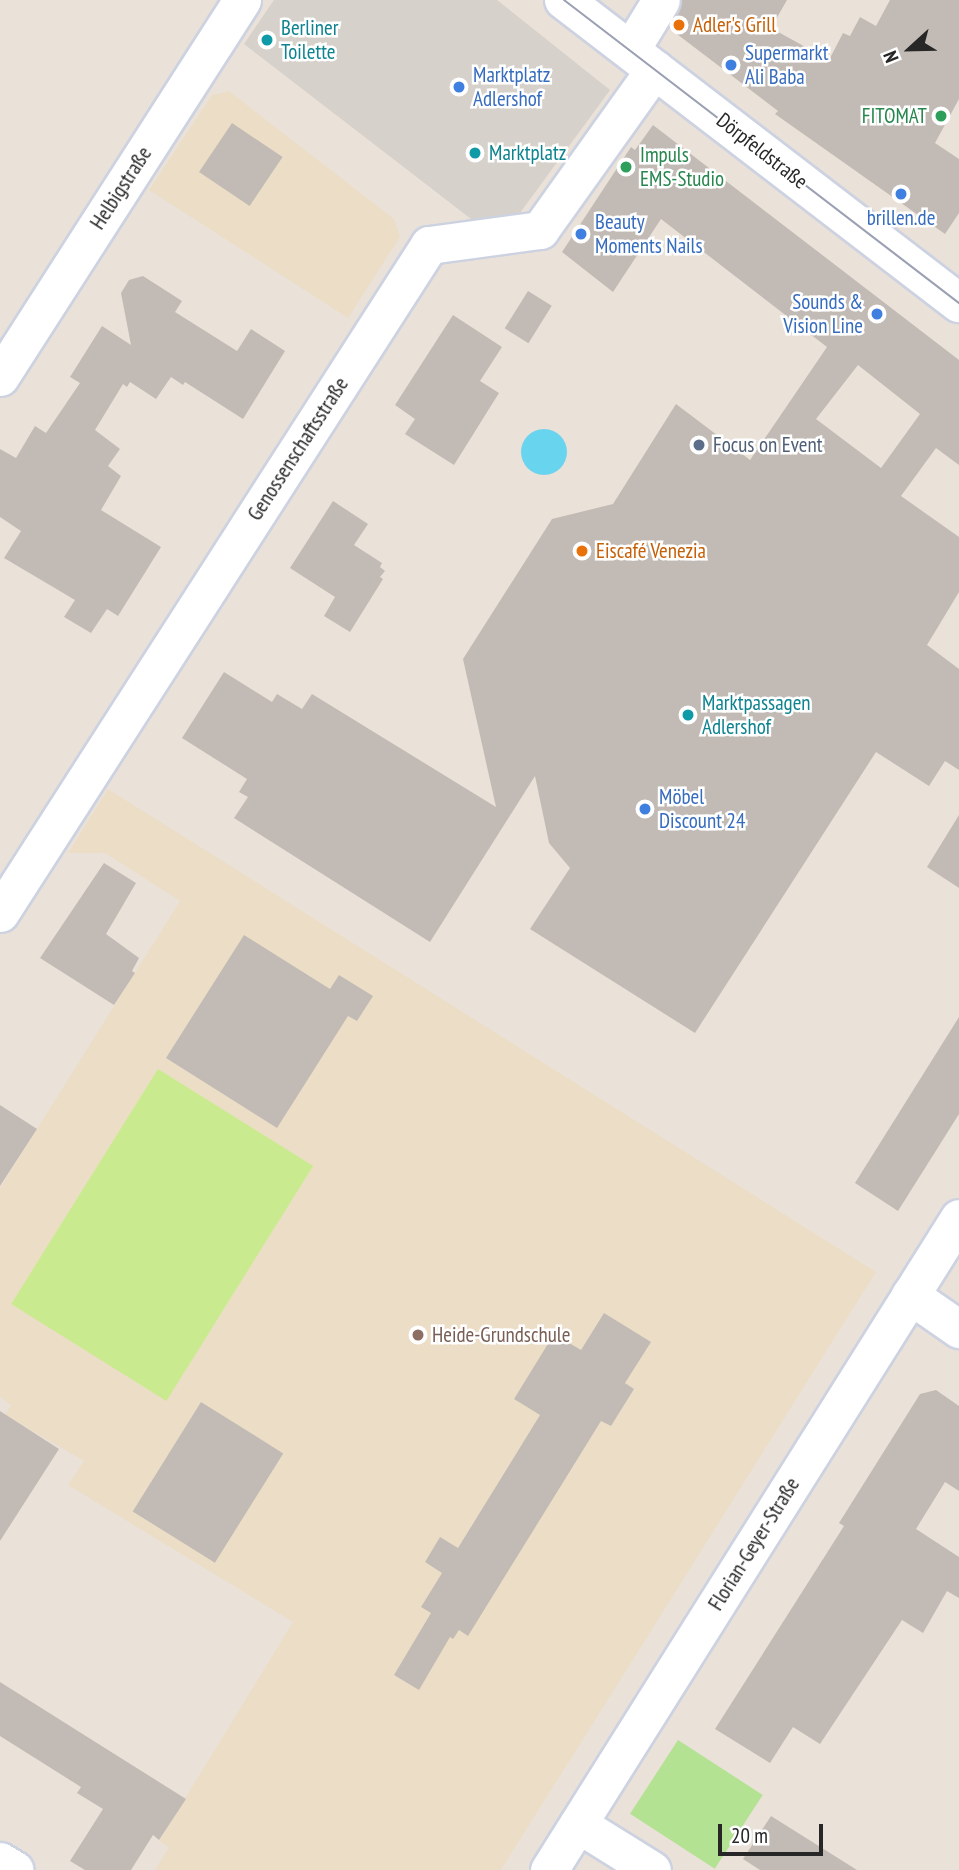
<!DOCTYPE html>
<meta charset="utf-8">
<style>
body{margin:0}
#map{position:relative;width:959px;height:1870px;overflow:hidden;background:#eae1d8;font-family:"PT Sans Narrow",sans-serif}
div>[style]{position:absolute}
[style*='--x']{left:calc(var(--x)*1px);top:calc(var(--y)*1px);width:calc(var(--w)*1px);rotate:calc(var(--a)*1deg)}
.education>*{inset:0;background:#ecdec6}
.green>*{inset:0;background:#b3e293;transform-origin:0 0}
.pitch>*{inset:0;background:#c9ea8e;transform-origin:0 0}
.plaza>*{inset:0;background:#d6d1cb}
.water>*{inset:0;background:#69d4ee}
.round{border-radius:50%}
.building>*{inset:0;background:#c2bbb5;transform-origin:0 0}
.roads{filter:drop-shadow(2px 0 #cdd2e1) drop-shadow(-2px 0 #cdd2e1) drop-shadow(0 2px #cdd2e1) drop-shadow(0 -2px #cdd2e1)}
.minor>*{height:37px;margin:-18.5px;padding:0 18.5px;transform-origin:18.5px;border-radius:18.5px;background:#fff}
.tertiary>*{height:38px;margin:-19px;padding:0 19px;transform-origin:19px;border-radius:19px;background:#fff}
.tram>*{height:2px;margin:-1px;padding:0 1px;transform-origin:1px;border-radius:1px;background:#9ba0b2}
.dots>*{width:19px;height:19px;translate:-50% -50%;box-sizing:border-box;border:4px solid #fff;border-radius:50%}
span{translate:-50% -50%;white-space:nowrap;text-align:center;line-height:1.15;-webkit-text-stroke:5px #fff;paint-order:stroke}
.food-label{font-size:21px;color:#c56008}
.left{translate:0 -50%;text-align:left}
.culture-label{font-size:21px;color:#0d838f}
.shop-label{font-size:21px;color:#366cbe}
.right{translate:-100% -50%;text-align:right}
.leisure-label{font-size:21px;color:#27864d}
.street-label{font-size:21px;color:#272727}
.service-label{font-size:21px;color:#4e5e75}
.education-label{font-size:21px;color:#785e54}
.north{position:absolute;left:875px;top:14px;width:70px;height:70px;-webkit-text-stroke:5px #fff;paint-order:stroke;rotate:248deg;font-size:19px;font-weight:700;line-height:28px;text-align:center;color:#272727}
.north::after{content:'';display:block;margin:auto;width:24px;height:32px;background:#272727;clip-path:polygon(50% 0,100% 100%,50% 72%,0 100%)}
.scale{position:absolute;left:718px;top:1824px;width:105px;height:32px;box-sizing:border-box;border:4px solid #272727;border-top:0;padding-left:9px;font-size:21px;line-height:24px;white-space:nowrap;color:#272727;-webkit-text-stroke:5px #fff;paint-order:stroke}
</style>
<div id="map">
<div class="education">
<div style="clip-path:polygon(229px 91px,394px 219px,400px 237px,348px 318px,149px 190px,212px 95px)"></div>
<div style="clip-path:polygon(108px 789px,876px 1272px,501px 1870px,155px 1870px,169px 1847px,159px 1841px,293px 1622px,68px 1485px,84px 1461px,5px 1415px,11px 1405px,0 1397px,0 1188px,180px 901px,105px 853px,68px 853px)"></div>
</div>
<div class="green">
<div style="left:678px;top:1740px;width:101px;height:88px;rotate:33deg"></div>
</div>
<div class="pitch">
<div style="left:158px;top:1069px;width:183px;height:277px;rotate:32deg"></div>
</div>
<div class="plaza">
<div style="clip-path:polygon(274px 0,497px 0,610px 90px,517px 217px,475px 222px,244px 44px)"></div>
</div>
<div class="water">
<div class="round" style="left:521px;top:429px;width:46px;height:46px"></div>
</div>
<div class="building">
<div style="clip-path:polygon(682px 0,787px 0,771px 28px,829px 60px,843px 33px,850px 36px,860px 17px,876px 26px,890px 0,959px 0,959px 99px,935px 143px,959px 159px,959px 213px,945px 234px,775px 114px,778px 111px,669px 28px)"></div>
<div style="left:232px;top:123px;width:61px;height:59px;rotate:34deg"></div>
<div style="clip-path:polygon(evenodd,653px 125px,959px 360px,959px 465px,936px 448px,901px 496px,959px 537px,959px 592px,927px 645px,959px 669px,959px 770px,945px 761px,929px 786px,876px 752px,695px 1033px,530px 929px,570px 868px,549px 843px,535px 776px,430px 942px,234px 818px,248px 797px,239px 792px,247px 779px,182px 738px,224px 672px,272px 702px,277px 694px,302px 709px,312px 694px,496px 807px,463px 659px,552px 519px,613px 504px,676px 404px,750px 460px,827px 347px,661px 219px,613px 292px,562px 252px,631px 147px,635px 150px,653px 125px,858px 365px,920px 414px,881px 468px,816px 419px,858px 365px)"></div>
<div style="clip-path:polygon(143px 276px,182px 301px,175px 312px,237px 351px,251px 329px,285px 351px,243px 419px,185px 382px,183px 385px,171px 377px,156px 399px,130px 382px,127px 387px,123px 384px,95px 430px,120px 449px,108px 466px,121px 476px,101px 510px,161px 547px,118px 616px,107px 609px,91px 633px,64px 617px,75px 600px,4px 558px,21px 531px,0 517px,0 449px,16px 458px,35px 426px,46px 433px,80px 383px,70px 377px,102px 326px,131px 345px,121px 293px,129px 280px)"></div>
<div style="left:528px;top:291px;width:28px;height:44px;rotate:32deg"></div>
<div style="clip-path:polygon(453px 315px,502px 347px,480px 381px,499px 393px,454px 465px,405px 434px,415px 419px,395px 405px)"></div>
<div style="clip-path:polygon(333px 501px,368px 524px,354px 545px,382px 563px,380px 567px,385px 571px,380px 577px,383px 579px,350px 632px,324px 616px,335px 597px,290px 568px)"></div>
<div style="clip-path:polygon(959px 815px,959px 888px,927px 867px)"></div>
<div style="clip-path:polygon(104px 863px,136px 883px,106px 934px,139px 958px,132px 971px,135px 973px,114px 1005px,40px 958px)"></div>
<div style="clip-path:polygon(244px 935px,330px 989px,339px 975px,373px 996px,357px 1021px,348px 1016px,277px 1128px,166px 1058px)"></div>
<div style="clip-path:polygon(959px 1017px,959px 1114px,898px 1211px,855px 1183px)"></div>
<div style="clip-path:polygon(0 1105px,37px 1129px,0 1186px)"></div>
<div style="clip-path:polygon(604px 1313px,651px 1342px,625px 1383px,634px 1389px,611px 1426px,601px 1421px,468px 1636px,459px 1630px,453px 1639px,450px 1637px,419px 1690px,394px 1675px,431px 1613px,421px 1607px,442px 1573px,425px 1562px,440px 1537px,458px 1548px,540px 1415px,514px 1399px,554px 1334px,581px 1350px)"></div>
<div style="clip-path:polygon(936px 1390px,959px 1406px,959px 1491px,945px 1482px,916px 1529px,959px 1557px,959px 1598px,947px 1591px,923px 1633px,902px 1620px,820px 1744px,793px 1727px,770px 1763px,715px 1729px,844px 1526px,839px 1523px,920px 1394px)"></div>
<div style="left:201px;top:1402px;width:97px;height:129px;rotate:32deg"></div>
<div style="clip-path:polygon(0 1411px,59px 1449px,0 1541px)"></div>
<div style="clip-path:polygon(0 1682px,186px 1799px,159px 1840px,153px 1835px,131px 1870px,85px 1870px,70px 1861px,103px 1809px,77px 1793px,81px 1787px,0 1736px)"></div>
<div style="clip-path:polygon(771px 1816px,857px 1870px,760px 1870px,743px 1859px)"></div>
</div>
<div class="roads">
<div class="minor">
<div style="--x:631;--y:49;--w:57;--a:-58.5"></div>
<div style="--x:0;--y:377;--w:448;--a:-57.3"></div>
<div style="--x:0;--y:913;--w:794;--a:-57.29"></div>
<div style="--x:429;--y:245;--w:112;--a:-7.7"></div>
<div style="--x:540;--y:230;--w:198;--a:-54.5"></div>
<div style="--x:910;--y:1295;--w:60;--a:34.8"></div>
<div style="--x:578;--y:1824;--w:87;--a:31.9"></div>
<div style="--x:0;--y:1861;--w:17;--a:31"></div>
<div style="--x:549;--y:1870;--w:770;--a:-57.84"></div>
</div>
<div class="tertiary">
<div style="--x:564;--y:0;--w:498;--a:37.5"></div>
</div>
</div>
<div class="tram">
<div style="--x:564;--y:0;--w:498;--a:37.5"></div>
</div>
<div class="dots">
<div style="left:679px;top:25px;background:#e8710a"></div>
<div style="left:267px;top:40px;background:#0f9aa8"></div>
<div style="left:731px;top:65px;background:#3f7fe0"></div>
<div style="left:459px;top:87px;background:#3f7fe0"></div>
<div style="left:941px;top:116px;background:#2e9e5b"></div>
<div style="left:475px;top:153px;background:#0f9aa8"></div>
<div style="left:626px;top:167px;background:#2e9e5b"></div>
<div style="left:901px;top:194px;background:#3f7fe0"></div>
<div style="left:581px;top:234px;background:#3f7fe0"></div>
<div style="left:877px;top:314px;background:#3f7fe0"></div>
<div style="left:699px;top:445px;background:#5c6f8a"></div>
<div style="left:582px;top:551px;background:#e8710a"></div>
<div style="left:688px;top:715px;background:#0f9aa8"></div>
<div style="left:645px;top:809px;background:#3f7fe0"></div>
<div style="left:418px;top:1335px;background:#8d6e63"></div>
</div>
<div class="food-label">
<span class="left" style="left:693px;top:25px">Adler's Grill</span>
<span class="left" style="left:596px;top:551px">Eiscafé Venezia</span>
</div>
<div class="culture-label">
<span class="left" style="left:281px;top:40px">Berliner<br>Toilette</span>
<span class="left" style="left:489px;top:153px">Marktplatz</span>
<span class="left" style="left:702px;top:715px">Marktpassagen<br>Adlershof</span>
</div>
<div class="shop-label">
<span class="left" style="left:745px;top:65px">Supermarkt<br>Ali Baba</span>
<span class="left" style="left:473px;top:87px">Marktplatz<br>Adlershof</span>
<span style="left:901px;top:218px">brillen.de</span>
<span class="left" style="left:595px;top:234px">Beauty<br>Moments Nails</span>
<span class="right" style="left:863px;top:314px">Sounds &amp;<br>Vision Line</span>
<span class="left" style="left:659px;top:809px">Möbel<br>Discount 24</span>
</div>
<div class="leisure-label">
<span class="right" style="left:927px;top:116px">FITOMAT</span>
<span class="left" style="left:640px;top:167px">Impuls<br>EMS-Studio</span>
</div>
<div class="street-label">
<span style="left:762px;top:151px;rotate:38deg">Dörpfeldstraße</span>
<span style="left:121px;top:188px;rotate:-57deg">Helbigstraße</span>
<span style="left:298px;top:449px;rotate:-57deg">Genossenschaftsstraße</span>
<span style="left:754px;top:1544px;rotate:-58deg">Florian-Geyer-Straße</span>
</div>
<div class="service-label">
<span class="left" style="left:713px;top:445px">Focus on Event</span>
</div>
<div class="education-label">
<span class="left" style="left:432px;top:1335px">Heide-Grundschule</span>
</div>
<div class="north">N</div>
<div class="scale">20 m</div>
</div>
